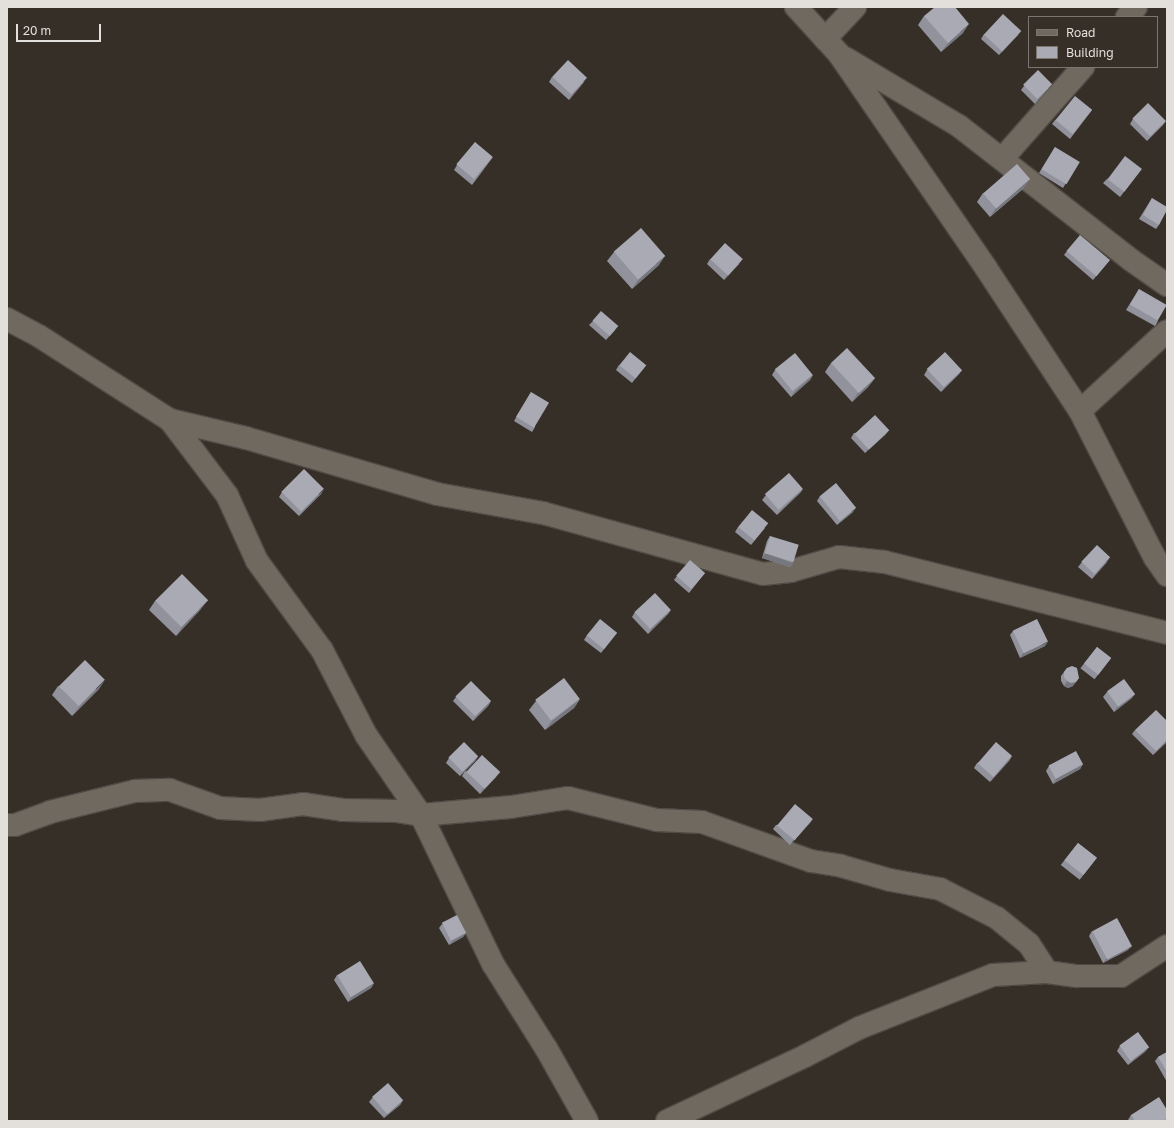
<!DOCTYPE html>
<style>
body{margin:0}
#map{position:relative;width:1174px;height:1128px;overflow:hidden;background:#362f28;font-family:"Golos Text",sans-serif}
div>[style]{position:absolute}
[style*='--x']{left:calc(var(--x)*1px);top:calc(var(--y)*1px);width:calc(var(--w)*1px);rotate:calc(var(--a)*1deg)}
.roads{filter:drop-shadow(1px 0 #504b45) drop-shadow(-1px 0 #504b45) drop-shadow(0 1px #504b45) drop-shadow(0 -1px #504b45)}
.minor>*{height:22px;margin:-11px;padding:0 11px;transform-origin:11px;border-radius:11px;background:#706960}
.wall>*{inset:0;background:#92929c;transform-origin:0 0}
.shaded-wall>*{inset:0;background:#77777f}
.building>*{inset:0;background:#aaaab5;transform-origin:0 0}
span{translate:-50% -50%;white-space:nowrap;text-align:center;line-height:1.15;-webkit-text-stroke:4px #362f28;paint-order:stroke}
.frame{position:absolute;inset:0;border:8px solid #e3dfda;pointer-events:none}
.legend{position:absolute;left:1028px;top:16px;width:130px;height:52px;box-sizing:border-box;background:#362f28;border:1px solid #7b756f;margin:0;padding:5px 7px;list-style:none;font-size:12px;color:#e3dfda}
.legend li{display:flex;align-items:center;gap:8px;height:20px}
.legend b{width:20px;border:1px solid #7b756f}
.scale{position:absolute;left:16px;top:24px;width:85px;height:18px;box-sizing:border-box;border:2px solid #e3dfda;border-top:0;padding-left:5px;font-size:12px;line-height:14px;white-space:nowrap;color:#e3dfda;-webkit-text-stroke:3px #362f28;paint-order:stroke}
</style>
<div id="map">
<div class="roads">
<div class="minor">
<div style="--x:796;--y:7;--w:64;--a:47.5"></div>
<div style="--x:839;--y:54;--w:260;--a:55.5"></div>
<div style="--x:986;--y:268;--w:171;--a:56.7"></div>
<div style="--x:1080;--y:411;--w:165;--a:63"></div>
<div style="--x:1155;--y:558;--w:21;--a:55"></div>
<div style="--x:1127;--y:17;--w:13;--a:-48"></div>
<div style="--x:825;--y:39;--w:44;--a:-46.8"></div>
<div style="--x:845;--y:58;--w:133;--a:30.8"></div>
<div style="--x:959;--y:126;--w:218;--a:37.9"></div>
<div style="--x:1131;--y:260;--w:44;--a:34.8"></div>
<div style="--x:1002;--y:159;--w:123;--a:-48.6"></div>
<div style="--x:7;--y:319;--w:36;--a:28"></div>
<div style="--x:39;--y:336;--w:156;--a:32.7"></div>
<div style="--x:170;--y:420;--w:78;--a:13.3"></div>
<div style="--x:246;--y:438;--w:199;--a:16.3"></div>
<div style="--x:437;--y:494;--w:108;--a:10.2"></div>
<div style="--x:543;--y:513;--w:228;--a:15.5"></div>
<div style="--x:763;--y:574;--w:28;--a:-6"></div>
<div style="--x:791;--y:571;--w:50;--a:-16.3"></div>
<div style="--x:839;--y:557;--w:46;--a:6.2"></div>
<div style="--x:885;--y:562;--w:291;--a:14.1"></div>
<div style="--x:1080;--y:411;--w:118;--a:-42.6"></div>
<div style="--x:170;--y:420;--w:94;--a:52.8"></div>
<div style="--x:227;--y:495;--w:72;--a:65.6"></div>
<div style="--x:257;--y:561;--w:110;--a:53.9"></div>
<div style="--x:322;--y:650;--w:96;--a:62.6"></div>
<div style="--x:366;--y:735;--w:97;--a:55.5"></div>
<div style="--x:421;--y:815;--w:165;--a:64.2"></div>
<div style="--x:493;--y:964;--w:99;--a:57.8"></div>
<div style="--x:546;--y:1048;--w:84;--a:60.7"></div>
<div style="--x:7;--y:825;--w:8;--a:0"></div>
<div style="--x:15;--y:825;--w:37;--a:-20"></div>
<div style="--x:50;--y:812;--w:88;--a:-13.9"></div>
<div style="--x:135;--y:791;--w:35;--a:-2"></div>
<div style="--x:170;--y:790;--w:53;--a:19.8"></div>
<div style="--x:220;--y:808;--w:40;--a:2.9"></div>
<div style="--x:260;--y:810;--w:43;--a:-7.9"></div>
<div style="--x:303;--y:804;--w:40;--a:8.5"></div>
<div style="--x:343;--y:810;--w:53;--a:1.1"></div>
<div style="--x:396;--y:811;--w:25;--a:9"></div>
<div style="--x:421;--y:815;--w:90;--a:-5.1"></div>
<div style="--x:511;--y:807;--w:58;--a:-9"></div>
<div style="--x:568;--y:798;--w:92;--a:13.9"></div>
<div style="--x:657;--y:820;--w:45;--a:2.5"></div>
<div style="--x:702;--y:822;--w:116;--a:19.7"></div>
<div style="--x:811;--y:861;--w:30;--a:9"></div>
<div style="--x:841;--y:866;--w:51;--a:15.9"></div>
<div style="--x:890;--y:880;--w:51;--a:10.2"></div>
<div style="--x:940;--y:889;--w:64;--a:27"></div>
<div style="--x:997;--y:918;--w:41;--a:39.1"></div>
<div style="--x:1029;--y:944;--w:33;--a:57"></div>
<div style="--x:1047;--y:972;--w:30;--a:8"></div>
<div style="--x:1077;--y:976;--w:44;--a:0"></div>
<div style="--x:1121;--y:976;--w:55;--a:-33.1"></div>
<div style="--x:667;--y:1121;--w:153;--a:-25.2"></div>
<div style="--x:805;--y:1056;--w:61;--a:-27.4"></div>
<div style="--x:859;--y:1028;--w:144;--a:-21.6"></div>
<div style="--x:993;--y:975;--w:54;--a:-3.2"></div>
</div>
</div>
<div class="wall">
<div style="clip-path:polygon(924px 16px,963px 33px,941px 52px,918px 25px)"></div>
<div style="clip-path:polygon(984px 34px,1018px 35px,999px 55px,981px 39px)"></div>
<div style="clip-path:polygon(552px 77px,584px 82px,569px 100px,549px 82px)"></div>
<div style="clip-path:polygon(1024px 86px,1049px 88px,1035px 104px,1021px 90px)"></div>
<div style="clip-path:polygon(1092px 110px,1070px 139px,1052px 124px,1055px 120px)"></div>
<div style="clip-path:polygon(1133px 119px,1166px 121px,1163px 125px,1147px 141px,1130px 124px)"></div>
<div style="clip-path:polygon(1055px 147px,1066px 183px,1063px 188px,1039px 173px)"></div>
<div style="clip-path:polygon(493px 157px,472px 185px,454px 170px,457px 165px)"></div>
<div style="clip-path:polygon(1142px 169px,1120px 197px,1103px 183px,1107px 179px)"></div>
<div style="clip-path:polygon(1024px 188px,990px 217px,977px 202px,983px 193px)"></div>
<div style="clip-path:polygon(1152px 198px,1159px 225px,1156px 229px,1139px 219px)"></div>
<div style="clip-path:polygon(1067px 251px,1110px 260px,1093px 280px,1064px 255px)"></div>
<div style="clip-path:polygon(614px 252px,659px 265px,632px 289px,607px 261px)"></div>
<div style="clip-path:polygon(710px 259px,739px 264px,724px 280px,707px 264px)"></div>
<div style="clip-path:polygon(1139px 289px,1158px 321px,1155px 326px,1126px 310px)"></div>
<div style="clip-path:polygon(593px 321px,615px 330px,606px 340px,589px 325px)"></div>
<div style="clip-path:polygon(831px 363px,875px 378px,868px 387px,852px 402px,825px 372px)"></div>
<div style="clip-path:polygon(619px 365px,646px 365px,632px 383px,616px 370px)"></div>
<div style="clip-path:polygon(775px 370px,813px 375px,810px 380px,791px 397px,772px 375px)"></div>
<div style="clip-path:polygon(927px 370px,962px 370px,959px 374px,941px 392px,924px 375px)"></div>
<div style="clip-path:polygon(531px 392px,535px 427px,532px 432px,514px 421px)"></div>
<div style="clip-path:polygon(889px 430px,885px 435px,865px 453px,851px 438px,854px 433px)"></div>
<div style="clip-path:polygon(803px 489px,800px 493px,777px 515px,762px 500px,766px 495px)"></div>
<div style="clip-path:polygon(282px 492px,321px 494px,299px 516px,279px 497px)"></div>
<div style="clip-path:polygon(820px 496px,853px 512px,837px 525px,817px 501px)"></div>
<div style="clip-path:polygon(738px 527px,765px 528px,751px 545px,735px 532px)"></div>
<div style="clip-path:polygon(770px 536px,793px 563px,790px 567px,762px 558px,767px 541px)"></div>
<div style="clip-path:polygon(1082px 562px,1107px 562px,1092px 579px,1078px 567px)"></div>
<div style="clip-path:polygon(705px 573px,689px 593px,674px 580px,677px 576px)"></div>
<div style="clip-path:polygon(155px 601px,201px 609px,176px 636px,149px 610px)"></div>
<div style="clip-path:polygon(671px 610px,668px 614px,648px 634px,632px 617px,635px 612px)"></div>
<div style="clip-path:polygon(1013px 631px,1045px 646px,1020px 658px,1010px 635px)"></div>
<div style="clip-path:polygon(617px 633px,601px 653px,584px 640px,587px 635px)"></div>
<div style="left:1097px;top:647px;width:18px;height:27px;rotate:38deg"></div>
<div style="clip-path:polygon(1067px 668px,1073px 686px,1068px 688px,1064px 686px,1061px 681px,1061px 676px)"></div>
<div style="clip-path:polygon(58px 686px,99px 689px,72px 716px,52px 695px)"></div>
<div style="clip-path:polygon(1107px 692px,1132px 698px,1114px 712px,1103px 697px)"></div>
<div style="clip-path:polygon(456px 697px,491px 701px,488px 706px,473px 721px,453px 701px)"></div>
<div style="clip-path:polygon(580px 699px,574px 708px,545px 730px,529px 710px,536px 701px)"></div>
<div style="clip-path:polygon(1135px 730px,1167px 742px,1153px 755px,1132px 734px)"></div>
<div style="clip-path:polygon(478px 756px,475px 761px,460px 776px,446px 763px,449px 758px)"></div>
<div style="clip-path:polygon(1012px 756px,1009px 761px,990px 782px,974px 768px,977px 763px)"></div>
<div style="clip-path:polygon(1083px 764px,1080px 769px,1053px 784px,1046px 771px,1049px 766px)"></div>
<div style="clip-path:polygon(465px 771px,496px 777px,480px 794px,462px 776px)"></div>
<div style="clip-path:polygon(813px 819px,809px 824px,790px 845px,773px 829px,776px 825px)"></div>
<div style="left:1078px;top:843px;width:24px;height:28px;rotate:38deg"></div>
<div style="clip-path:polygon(442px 924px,466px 933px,463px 937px,449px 945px,439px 928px)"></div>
<div style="clip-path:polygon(1092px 931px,1128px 950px,1103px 963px,1089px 936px)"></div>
<div style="clip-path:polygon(337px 975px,374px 983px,371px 988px,348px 1002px,334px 980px)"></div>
<div style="clip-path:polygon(1120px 1046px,1146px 1051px,1128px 1065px,1117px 1051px)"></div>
<div style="clip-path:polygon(1167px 1052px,1167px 1082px,1155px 1061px,1158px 1057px)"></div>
<div style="clip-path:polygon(373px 1097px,403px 1100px,400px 1105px,384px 1118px,369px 1102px)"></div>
<div style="clip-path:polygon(1167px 1110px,1166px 1121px,1128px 1121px,1128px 1120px,1131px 1115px)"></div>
</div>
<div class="shaded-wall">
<div style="clip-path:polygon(969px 24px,963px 33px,941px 52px,948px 43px)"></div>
<div style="clip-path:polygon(1021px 31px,1018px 35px,999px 55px,1002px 51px)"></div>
<div style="clip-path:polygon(587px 78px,584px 82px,569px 100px,572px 95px)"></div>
<div style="clip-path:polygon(1052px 84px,1049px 88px,1035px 104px,1038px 99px)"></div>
<div style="clip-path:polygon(1030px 179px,1024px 188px,990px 217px,996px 208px)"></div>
<div style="clip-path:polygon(665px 256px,659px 265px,632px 289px,638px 280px)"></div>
<div style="clip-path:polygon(743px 259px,739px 264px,724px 280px,727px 276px)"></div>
<div style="clip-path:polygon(962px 370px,959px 374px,941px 392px,944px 388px)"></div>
<div style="clip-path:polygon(813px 375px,810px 380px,791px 397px,794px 392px)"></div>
<div style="clip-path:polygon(875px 378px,868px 387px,852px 402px,858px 393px)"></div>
<div style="clip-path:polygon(889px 430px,885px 435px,865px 453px,868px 449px)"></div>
<div style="clip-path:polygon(324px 489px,321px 494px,299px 516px,302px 512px)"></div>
<div style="clip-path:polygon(803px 489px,800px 493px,777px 515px,780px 511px)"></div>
<div style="clip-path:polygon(856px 508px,853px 512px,837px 525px,841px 521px)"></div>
<div style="clip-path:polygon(765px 553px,793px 563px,790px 567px,762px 558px)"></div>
<div style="clip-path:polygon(1110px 557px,1107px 562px,1092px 579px,1095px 575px)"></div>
<div style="clip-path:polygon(208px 600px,201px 609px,176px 636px,182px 627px)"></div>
<div style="clip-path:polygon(671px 610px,668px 614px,648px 634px,651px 629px)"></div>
<div style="clip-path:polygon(1048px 642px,1045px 646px,1020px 658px,1023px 653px)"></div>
<div style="clip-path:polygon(1079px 678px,1073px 686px,1068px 688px,1064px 686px,1067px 681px)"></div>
<div style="clip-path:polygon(105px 680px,99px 689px,72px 716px,79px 707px)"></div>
<div style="clip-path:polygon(1135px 694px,1132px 698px,1114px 712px,1117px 707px)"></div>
<div style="clip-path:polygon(580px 699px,574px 708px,545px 730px,552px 721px)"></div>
<div style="clip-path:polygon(491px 701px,488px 706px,473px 721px,476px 716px)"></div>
<div style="clip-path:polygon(1167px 740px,1167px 742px,1153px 755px,1156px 751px)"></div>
<div style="clip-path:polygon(478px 756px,475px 761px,460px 776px,463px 772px)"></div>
<div style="clip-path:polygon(1012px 756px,1009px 761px,990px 782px,993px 778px)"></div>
<div style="clip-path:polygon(1083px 764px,1080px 769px,1053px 784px,1056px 779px)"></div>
<div style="clip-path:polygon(500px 772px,496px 777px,480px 794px,483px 789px)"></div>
<div style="clip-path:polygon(813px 819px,809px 824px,790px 845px,793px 840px)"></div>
<div style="clip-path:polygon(466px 933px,463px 937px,449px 945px,452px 941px)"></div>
<div style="clip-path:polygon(1132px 946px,1128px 950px,1103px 963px,1106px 959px)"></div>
<div style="clip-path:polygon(374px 983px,371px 988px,348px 1002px,351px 997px)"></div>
<div style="clip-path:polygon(1149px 1047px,1146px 1051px,1128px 1065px,1132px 1061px)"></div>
<div style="clip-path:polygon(403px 1100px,400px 1105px,384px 1118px,387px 1114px)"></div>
</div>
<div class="building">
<div style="clip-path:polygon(935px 7px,955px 7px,969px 24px,948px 43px,924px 16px)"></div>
<div style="left:1003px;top:14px;width:25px;height:28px;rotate:43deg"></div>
<div style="left:568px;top:60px;width:26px;height:23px;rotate:43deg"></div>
<div style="left:1038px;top:70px;width:20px;height:21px;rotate:45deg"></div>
<div style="left:1075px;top:96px;width:22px;height:31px;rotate:39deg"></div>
<div style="left:1148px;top:103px;width:25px;height:22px;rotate:45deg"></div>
<div style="left:475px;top:142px;width:23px;height:29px;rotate:40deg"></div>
<div style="left:1055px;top:147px;width:29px;height:26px;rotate:31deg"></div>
<div style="left:1125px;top:156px;width:21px;height:29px;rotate:37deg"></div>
<div style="left:1017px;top:164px;width:20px;height:45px;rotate:49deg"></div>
<div style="clip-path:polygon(1152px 198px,1167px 207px,1167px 210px,1159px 225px,1143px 215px)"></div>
<div style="left:641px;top:228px;width:37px;height:36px;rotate:49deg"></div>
<div style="left:1080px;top:235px;width:39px;height:21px;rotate:40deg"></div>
<div style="left:725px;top:243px;width:24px;height:22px;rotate:42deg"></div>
<div style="left:1139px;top:289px;width:32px;height:18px;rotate:30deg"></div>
<div style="left:601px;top:311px;width:23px;height:13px;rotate:41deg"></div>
<div style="left:847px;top:348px;width:41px;height:22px;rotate:47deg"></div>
<div style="left:630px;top:352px;width:21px;height:17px;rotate:39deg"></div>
<div style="left:945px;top:352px;width:25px;height:25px;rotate:47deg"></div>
<div style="left:795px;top:353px;width:28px;height:26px;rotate:51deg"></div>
<div style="left:531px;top:392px;width:21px;height:29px;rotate:31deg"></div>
<div style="left:875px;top:415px;width:21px;height:28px;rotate:47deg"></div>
<div style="left:304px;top:469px;width:28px;height:32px;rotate:45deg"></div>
<div style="left:789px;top:473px;width:21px;height:32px;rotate:49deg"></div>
<div style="left:836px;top:483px;width:32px;height:21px;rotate:51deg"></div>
<div style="left:752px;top:510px;width:21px;height:22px;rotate:39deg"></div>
<div style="left:770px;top:536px;width:30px;height:18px;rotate:17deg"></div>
<div style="left:1097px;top:545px;width:18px;height:23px;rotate:43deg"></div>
<div style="left:690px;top:560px;width:20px;height:21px;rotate:41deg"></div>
<div style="left:182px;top:574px;width:37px;height:38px;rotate:45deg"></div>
<div style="left:655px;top:593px;width:23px;height:28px;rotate:47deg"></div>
<div style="left:600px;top:619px;width:22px;height:21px;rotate:39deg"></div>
<div style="left:1037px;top:619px;width:25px;height:27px;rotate:64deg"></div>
<div style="left:1097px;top:647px;width:18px;height:21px;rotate:38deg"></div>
<div style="left:85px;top:660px;width:28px;height:37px;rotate:45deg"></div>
<div style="clip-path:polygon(1072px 666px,1077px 668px,1079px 678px,1076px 682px,1071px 683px,1067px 681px,1064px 677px,1064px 672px,1067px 668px)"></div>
<div style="left:564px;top:678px;width:26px;height:36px;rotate:53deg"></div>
<div style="left:1124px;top:679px;width:19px;height:21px;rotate:54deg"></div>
<div style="left:471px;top:681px;width:28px;height:22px;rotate:45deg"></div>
<div style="clip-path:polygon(1156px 710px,1167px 721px,1167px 740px,1156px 751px,1135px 730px)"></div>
<div style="left:464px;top:742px;width:20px;height:22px;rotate:45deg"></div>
<div style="left:996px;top:742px;width:21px;height:28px;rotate:41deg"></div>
<div style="left:1076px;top:751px;width:15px;height:31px;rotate:62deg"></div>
<div style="left:482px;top:755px;width:25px;height:23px;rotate:43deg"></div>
<div style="left:795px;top:804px;width:23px;height:28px;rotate:40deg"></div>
<div style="left:1078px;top:843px;width:24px;height:22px;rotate:38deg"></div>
<div style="left:457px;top:915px;width:20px;height:17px;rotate:63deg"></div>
<div style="left:1117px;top:918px;width:32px;height:28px;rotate:62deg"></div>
<div style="left:360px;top:961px;width:26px;height:27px;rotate:58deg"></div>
<div style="left:1138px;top:1032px;width:19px;height:23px;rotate:54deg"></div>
<div style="clip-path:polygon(1167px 1052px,1167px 1072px,1158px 1057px)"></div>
<div style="left:388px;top:1083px;width:23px;height:21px;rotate:49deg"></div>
<div style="clip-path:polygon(1159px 1097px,1167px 1110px,1167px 1118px,1163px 1121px,1135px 1121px,1131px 1115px)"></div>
</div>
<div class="frame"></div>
<ul class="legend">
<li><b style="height:5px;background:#706960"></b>Road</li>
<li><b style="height:11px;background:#aaaab5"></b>Building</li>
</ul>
<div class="scale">20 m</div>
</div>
